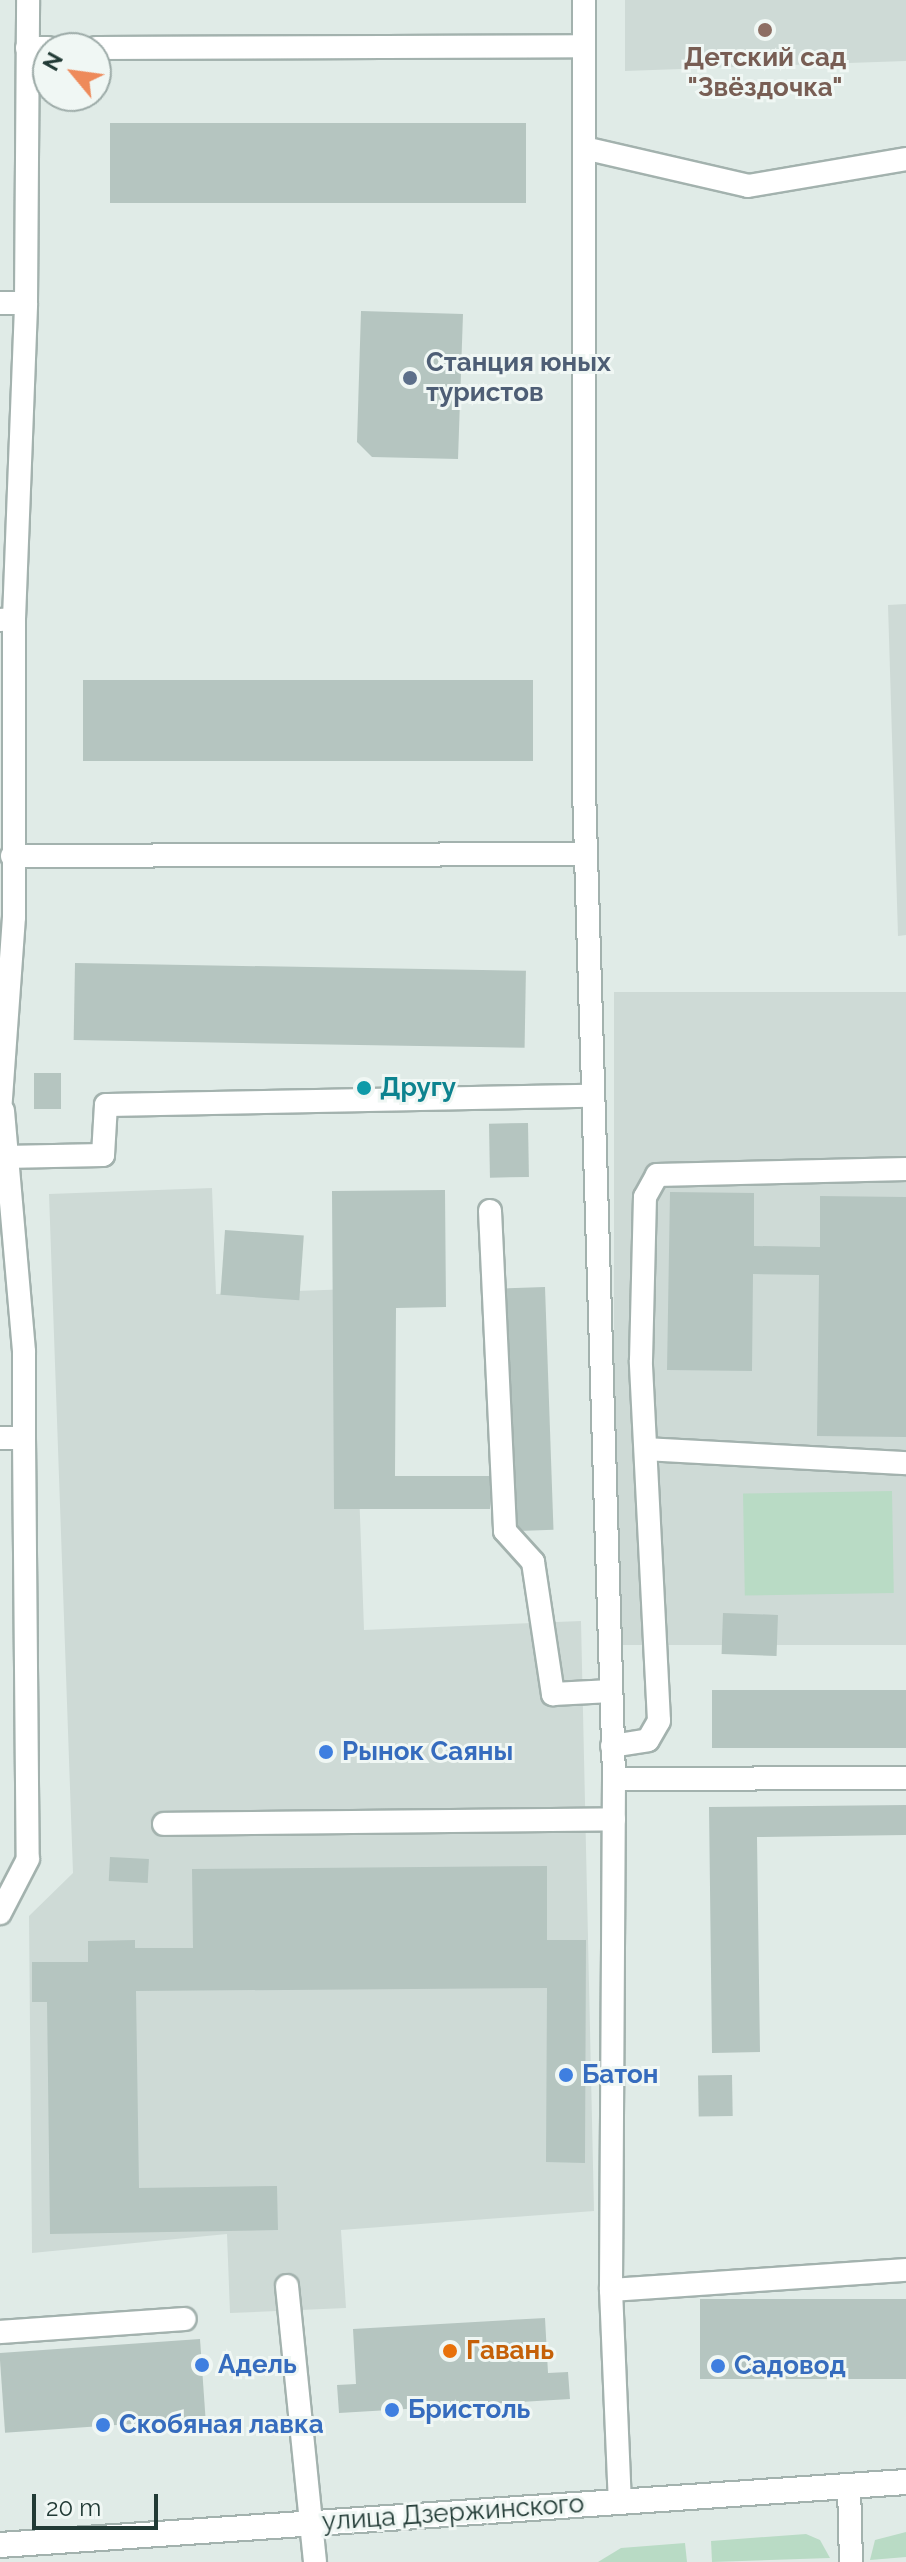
<!DOCTYPE html>
<meta charset="utf-8">
<style>
body{margin:0}
#map{position:relative;width:906px;height:2562px;overflow:hidden;background:#e0ebe7;font-family:Raleway,sans-serif}
div>[style]{position:absolute}
[style*='--x']{left:calc(var(--x)*1px);top:calc(var(--y)*1px);width:calc(var(--w)*1px);rotate:calc(var(--a)*1deg)}
.built>*{inset:0;background:#cedad6;transform-origin:0 0}
.green>*{inset:0;background:#b9dbc5;transform-origin:0 0}
.building>*{inset:0;background:#b5c5c0;transform-origin:0 0}
.roads{filter:drop-shadow(2px 0 #a3b2ae) drop-shadow(-2px 0 #a3b2ae) drop-shadow(0 2px #a3b2ae) drop-shadow(0 -2px #a3b2ae)}
.lane>*{height:22px;margin:-11px;padding:0 11px;transform-origin:11px;border-radius:11px;background:#fff}
.secondary>*{height:24px;margin:-12px;padding:0 12px;transform-origin:12px;border-radius:12px;background:#fff}
.dots>*{width:22px;height:22px;translate:-50% -50%;box-sizing:border-box;border:4px solid #f0f7f4;border-radius:50%}
span{translate:-50% -50%;white-space:nowrap;text-align:center;line-height:1.15;-webkit-text-stroke:6px #f0f7f4;paint-order:stroke}
.education-label{font-size:26px;color:#785e54;font-weight:700}
.service-label{font-size:26px;color:#4e5e75;font-weight:700}
.left{translate:0 -50%;text-align:left}
.culture-label{font-size:26px;color:#0d838f;font-weight:700}
.shop-label{font-size:26px;color:#366cbe;font-weight:700}
.food-label{font-size:26px;color:#c56008;font-weight:700}
.street-label{font-size:26px;color:#213a35}
.north{position:absolute;left:32px;top:32px;width:80px;height:80px;box-sizing:border-box;background:#f0f7f4;border:2px solid #9daba8;border-radius:50%;rotate:299deg;font-size:22px;font-weight:700;line-height:32px;text-align:center;color:#213a35}
.north::after{content:'';display:block;margin:auto;width:28px;height:36px;background:#ee8a5a;clip-path:polygon(50% 0,100% 100%,50% 72%,0 100%)}
.scale{position:absolute;left:32px;top:2494px;width:126px;height:36px;box-sizing:border-box;border:4px solid #213a35;border-top:0;padding-left:10px;font-size:24px;line-height:28px;white-space:nowrap;color:#213a35;-webkit-text-stroke:6px #f0f7f4;paint-order:stroke}
</style>
<div id="map">
<div class="built">
<div style="clip-path:polygon(625px 0,906px 0,906px 61px,625px 71px)"></div>
<div style="clip-path:polygon(906px 604px,906px 935px,898px 936px,888px 605px)"></div>
<div style="left:906px;top:992px;width:653px;height:292px;rotate:90deg"></div>
<div style="clip-path:polygon(212px 1188px,216px 1294px,352px 1289px,364px 1630px,581px 1621px,594px 2211px,341px 2230px,346px 2308px,230px 2313px,227px 2234px,32px 2253px,29px 1916px,73px 1873px,49px 1194px)"></div>
</div>
<div class="green">
<div style="left:892px;top:1491px;width:102px;height:149px;rotate:89deg"></div>
<div style="clip-path:polygon(906px 2532px,906px 2557px,870px 2560px,875px 2540px)"></div>
<div style="clip-path:polygon(806px 2534px,820px 2540px,830px 2558px,712px 2562px,711px 2541px)"></div>
<div style="clip-path:polygon(685px 2543px,687px 2562px,598px 2562px,621px 2548px)"></div>
</div>
<div class="building">
<div style="left:110px;top:123px;width:416px;height:80px"></div>
<div style="clip-path:polygon(361px 311px,463px 314px,458px 459px,372px 457px,357px 442px)"></div>
<div style="left:83px;top:680px;width:450px;height:81px"></div>
<div style="left:75px;top:963px;width:451px;height:77px;rotate:1deg"></div>
<div style="left:34px;top:1073px;width:27px;height:36px"></div>
<div style="left:528px;top:1123px;width:54px;height:39px;rotate:89deg"></div>
<div style="clip-path:polygon(445px 1190px,446px 1307px,396px 1308px,395px 1476px,490px 1476px,490px 1509px,334px 1509px,332px 1191px)"></div>
<div style="clip-path:polygon(670px 1192px,754px 1193px,754px 1246px,820px 1247px,820px 1196px,906px 1197px,906px 1437px,817px 1436px,819px 1275px,753px 1274px,752px 1371px,667px 1370px)"></div>
<div style="left:225px;top:1230px;width:79px;height:65px;rotate:4deg"></div>
<div style="left:545px;top:1287px;width:243px;height:42px;rotate:88deg"></div>
<div style="left:723px;top:1613px;width:55px;height:41px;rotate:2deg"></div>
<div style="left:906px;top:1690px;width:58px;height:194px;rotate:90deg"></div>
<div style="clip-path:polygon(906px 1805px,906px 1835px,757px 1837px,760px 2052px,712px 2053px,709px 1807px)"></div>
<div style="left:110px;top:1857px;width:39px;height:24px;rotate:3deg"></div>
<div style="clip-path:polygon(547px 1866px,547px 1940px,586px 1940px,585px 2163px,546px 2162px,547px 1988px,136px 1991px,139px 2188px,277px 2186px,278px 2230px,50px 2234px,47px 2002px,32px 2002px,32px 1962px,88px 1962px,88px 1941px,135px 1940px,135px 1948px,193px 1948px,192px 1869px)"></div>
<div style="left:732px;top:2075px;width:41px;height:34px;rotate:89deg"></div>
<div style="left:906px;top:2299px;width:80px;height:206px;rotate:90deg"></div>
<div style="clip-path:polygon(545px 2318px,548px 2373px,568px 2372px,570px 2399px,339px 2413px,337px 2385px,356px 2384px,353px 2329px)"></div>
<div style="left:200px;top:2339px;width:80px;height:201px;rotate:86deg"></div>
</div>
<div class="roads">
<div class="lane">
<div style="--x:584;--y:0;--w:789;--a:90"></div>
<div style="--x:584;--y:789;--w:990;--a:88.26"></div>
<div style="--x:614;--y:1779;--w:511;--a:90.34"></div>
<div style="--x:611;--y:2290;--w:211;--a:87.6"></div>
<div style="--x:27;--y:48;--w:21;--a:0"></div>
<div style="--x:96;--y:48;--w:488;--a:-0.2"></div>
<div style="--x:584;--y:148;--w:168;--a:13"></div>
<div style="--x:748;--y:186;--w:160;--a:-9.7"></div>
<div style="--x:0;--y:303;--w:26;--a:0"></div>
<div style="--x:14;--y:619;--w:316;--a:-87.8"></div>
<div style="--x:26;--y:303;--w:303;--a:-89.6"></div>
<div style="--x:0;--y:620;--w:14;--a:-4"></div>
<div style="--x:14;--y:619;--w:298;--a:90"></div>
<div style="--x:14;--y:917;--w:195;--a:94.1"></div>
<div style="--x:12;--y:856;--w:574;--a:-0.2"></div>
<div style="--x:3;--y:1111;--w:242;--a:85"></div>
<div style="--x:24;--y:1352;--w:86;--a:90"></div>
<div style="--x:4;--y:1157;--w:99;--a:-1.2"></div>
<div style="--x:103;--y:1155;--w:50;--a:-86.6"></div>
<div style="--x:106;--y:1105;--w:485;--a:-1.1"></div>
<div style="--x:490;--y:1211;--w:320;--a:87.3"></div>
<div style="--x:505;--y:1531;--w:42;--a:47.9"></div>
<div style="--x:533;--y:1562;--w:134;--a:81.4"></div>
<div style="--x:553;--y:1694;--w:58;--a:-3"></div>
<div style="--x:0;--y:1438;--w:24;--a:0"></div>
<div style="--x:24;--y:1438;--w:421;--a:89.5"></div>
<div style="--x:28;--y:1859;--w:61;--a:117.4"></div>
<div style="--x:646;--y:1449;--w:260;--a:3.1"></div>
<div style="--x:612;--y:1746;--w:36;--a:-9"></div>
<div style="--x:648;--y:1740;--w:22;--a:-60"></div>
<div style="--x:659;--y:1721;--w:361;--a:-92.9"></div>
<div style="--x:641;--y:1360;--w:163;--a:-88.6"></div>
<div style="--x:645;--y:1197;--w:25;--a:-61"></div>
<div style="--x:657;--y:1175;--w:249;--a:-1.4"></div>
<div style="--x:614;--y:1779;--w:292;--a:-0.2"></div>
<div style="--x:164;--y:1824;--w:450;--a:-0.6"></div>
<div style="--x:287;--y:2286;--w:277;--a:84.2"></div>
<div style="--x:611;--y:2290;--w:296;--a:-3.9"></div>
<div style="--x:0;--y:2332;--w:185;--a:-4"></div>
<div style="--x:849;--y:2486;--w:76;--a:88.5"></div>
</div>
<div class="secondary">
<div style="--x:0;--y:2545;--w:908;--a:-3.98"></div>
</div>
</div>
<div class="dots">
<div style="left:765px;top:30px;background:#8d6e63"></div>
<div style="left:410px;top:378px;background:#5c6f8a"></div>
<div style="left:364px;top:1088px;background:#0f9aa8"></div>
<div style="left:326px;top:1752px;background:#3f7fe0"></div>
<div style="left:566px;top:2075px;background:#3f7fe0"></div>
<div style="left:450px;top:2351px;background:#e8710a"></div>
<div style="left:202px;top:2365px;background:#3f7fe0"></div>
<div style="left:718px;top:2366px;background:#3f7fe0"></div>
<div style="left:392px;top:2410px;background:#3f7fe0"></div>
<div style="left:103px;top:2425px;background:#3f7fe0"></div>
</div>
<div class="education-label">
<span style="left:765px;top:73px">Детский сад<br>"Звёздочка"</span>
</div>
<div class="service-label">
<span class="left" style="left:426px;top:378px">Станция юных<br>туристов</span>
</div>
<div class="culture-label">
<span class="left" style="left:380px;top:1088px">Другу</span>
</div>
<div class="shop-label">
<span class="left" style="left:342px;top:1752px">Рынок Саяны</span>
<span class="left" style="left:582px;top:2075px">Батон</span>
<span class="left" style="left:218px;top:2365px">Адель</span>
<span class="left" style="left:734px;top:2366px">Садовод</span>
<span class="left" style="left:408px;top:2410px">Бристоль</span>
<span class="left" style="left:119px;top:2425px">Скобяная лавка</span>
</div>
<div class="food-label">
<span class="left" style="left:466px;top:2351px">Гавань</span>
</div>
<div class="street-label">
<span style="left:453px;top:2513px;rotate:-4deg">улица Дзержинского</span>
</div>
<div class="north">N</div>
<div class="scale">20 m</div>
</div>
